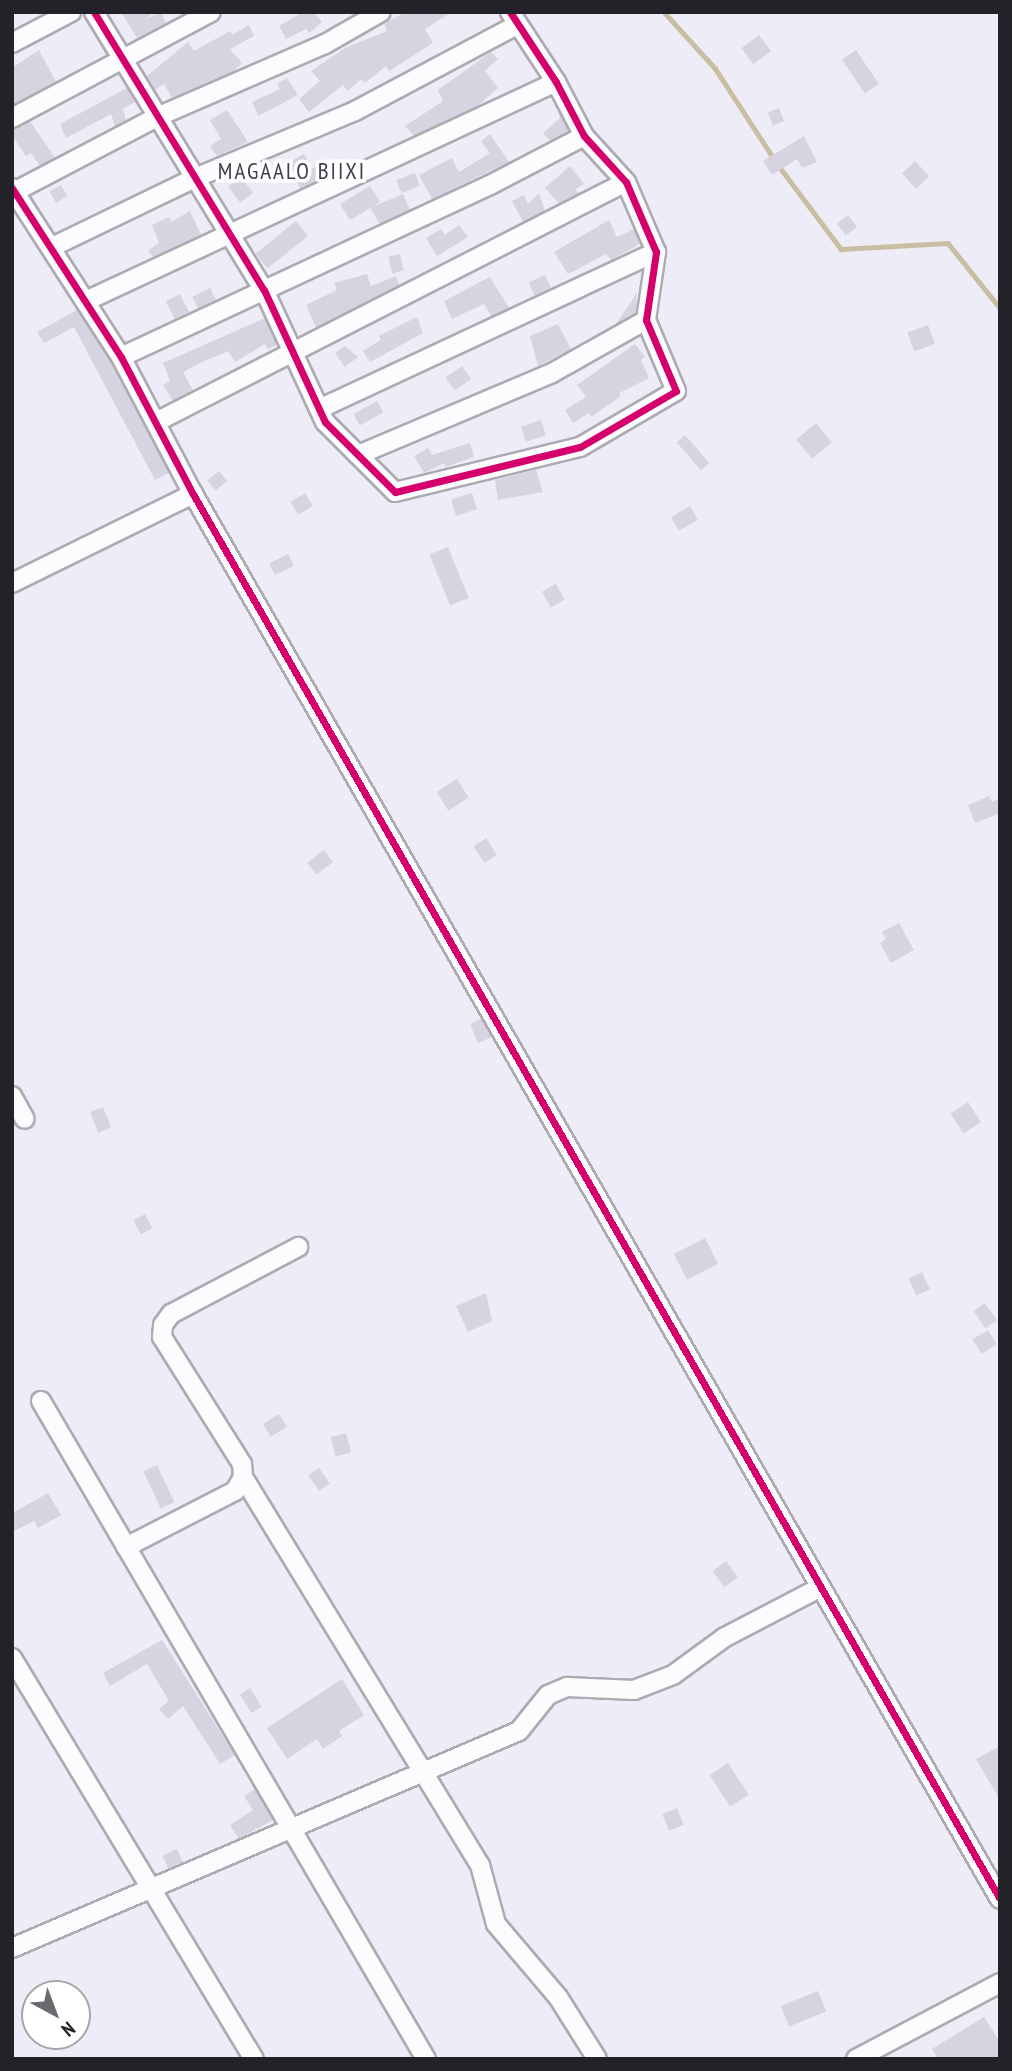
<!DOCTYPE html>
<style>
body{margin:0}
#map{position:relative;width:1012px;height:2071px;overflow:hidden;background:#eeecf6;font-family:"PT Sans Narrow",sans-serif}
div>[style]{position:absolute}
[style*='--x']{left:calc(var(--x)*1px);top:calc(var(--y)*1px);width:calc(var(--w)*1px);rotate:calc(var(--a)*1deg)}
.stream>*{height:4.5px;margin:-2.25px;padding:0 2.25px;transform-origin:2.25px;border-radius:2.25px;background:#c9bea1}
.building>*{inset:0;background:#d6d4e0;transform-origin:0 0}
.roads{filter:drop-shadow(2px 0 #acabb2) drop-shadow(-2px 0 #acabb2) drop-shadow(0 2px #acabb2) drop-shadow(0 -2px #acabb2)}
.minor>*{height:18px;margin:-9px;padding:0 9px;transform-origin:9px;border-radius:9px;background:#fcfcfe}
.cycleway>*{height:7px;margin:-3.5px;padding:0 3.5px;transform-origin:3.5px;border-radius:3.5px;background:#d6006c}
span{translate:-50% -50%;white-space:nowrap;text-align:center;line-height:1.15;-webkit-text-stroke:7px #fff;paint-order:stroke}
.quarter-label{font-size:23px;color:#423f4d;letter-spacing:2px}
.frame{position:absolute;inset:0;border:14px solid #232228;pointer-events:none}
.north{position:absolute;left:21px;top:1980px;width:70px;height:70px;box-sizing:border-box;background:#fff;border:2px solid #a7a7a9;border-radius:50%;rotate:139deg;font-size:19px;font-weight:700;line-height:28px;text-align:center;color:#232228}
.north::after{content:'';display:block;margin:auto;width:24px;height:32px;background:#6a6970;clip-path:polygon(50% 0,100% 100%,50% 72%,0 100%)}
</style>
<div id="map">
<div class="stream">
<div style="--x:664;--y:12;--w:76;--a:47.7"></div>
<div style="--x:715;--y:68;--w:108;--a:57"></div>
<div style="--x:779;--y:166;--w:104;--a:53.2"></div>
<div style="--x:841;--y:249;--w:107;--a:-3.2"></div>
<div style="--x:948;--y:243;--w:83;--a:51.3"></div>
</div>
<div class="building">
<div style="clip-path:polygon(121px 12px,155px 12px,144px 20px,161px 12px,166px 23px,137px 38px)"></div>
<div style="clip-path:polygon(303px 12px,314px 12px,322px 22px,309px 33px,306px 29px,286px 39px,279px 26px)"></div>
<div style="clip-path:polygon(405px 12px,452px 12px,425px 29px,433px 43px,389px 71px,386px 66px,365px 83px,361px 79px,348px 91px,343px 85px,309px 112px,299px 99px,320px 81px,311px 71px,345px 48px,387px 31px,384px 24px)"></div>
<div style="clip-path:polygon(249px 25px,254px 36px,230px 49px,242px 63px,233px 72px,172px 98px,164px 84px,155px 90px,147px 76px,188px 42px,194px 51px,230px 31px,232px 35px)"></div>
<div style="left:759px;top:35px;width:20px;height:22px;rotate:53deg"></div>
<div style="clip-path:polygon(39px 50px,56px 82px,12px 105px,12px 68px)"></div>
<div style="left:856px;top:50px;width:41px;height:17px;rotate:56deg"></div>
<div style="clip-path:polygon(491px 52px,498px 59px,485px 71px,482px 67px,498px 88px,479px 105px,414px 136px,405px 126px,443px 101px,438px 90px)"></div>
<div style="clip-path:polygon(287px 78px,298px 95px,258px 116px,252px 102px,280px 89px,277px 84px)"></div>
<div style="clip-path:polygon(127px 88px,135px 102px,123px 109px,126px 120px,115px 126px,111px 114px,66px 138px,60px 124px)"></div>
<div style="left:779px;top:108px;width:14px;height:12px;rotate:69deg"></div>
<div style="clip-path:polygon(227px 110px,248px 142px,217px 156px,210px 146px,221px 139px,210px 120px)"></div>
<div style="clip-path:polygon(558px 111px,569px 131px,550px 141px,543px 133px,560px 118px)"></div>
<div style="clip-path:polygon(30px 121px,55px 158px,40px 166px,31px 153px,26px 156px,12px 135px,12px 129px)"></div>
<div style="clip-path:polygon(490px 134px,509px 162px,432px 199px,419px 175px,452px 158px,459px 172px,490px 153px,481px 141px)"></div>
<div style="clip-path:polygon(804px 136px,817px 162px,802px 168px,797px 159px,772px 175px,763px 161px)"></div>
<div style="clip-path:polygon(304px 154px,312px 169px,326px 160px,334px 173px,300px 189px,289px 162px)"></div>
<div style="left:915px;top:161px;width:21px;height:18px;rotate:47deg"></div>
<div style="clip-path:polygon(570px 166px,584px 184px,575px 190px,579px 193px,559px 203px,545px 188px)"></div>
<div style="left:415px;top:173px;width:14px;height:20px;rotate:69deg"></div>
<div style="left:241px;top:177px;width:20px;height:16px;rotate:53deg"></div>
<div style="left:61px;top:185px;width:13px;height:13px;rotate:61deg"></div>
<div style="clip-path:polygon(370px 186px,380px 202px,372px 207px,403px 194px,410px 210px,380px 224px,370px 208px,350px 220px,340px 204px)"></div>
<div style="clip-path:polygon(539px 193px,545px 211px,523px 222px,512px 201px,524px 195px,528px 204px)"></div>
<div style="clip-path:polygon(190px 211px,201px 235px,153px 257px,148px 251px,159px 243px,152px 225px,169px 217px,171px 222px)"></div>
<div style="left:848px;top:215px;width:15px;height:14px;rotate:53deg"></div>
<div style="clip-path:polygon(609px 220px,617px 237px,634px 229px,640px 244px,611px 260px,606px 254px,568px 274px,554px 252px)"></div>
<div style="left:296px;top:221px;width:19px;height:52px;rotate:51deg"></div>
<div style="clip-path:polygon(459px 225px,468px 237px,437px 256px,426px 238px,441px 229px,445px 235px)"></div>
<div style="left:400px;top:254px;width:17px;height:12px;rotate:77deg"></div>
<div style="clip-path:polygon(367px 274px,371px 286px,396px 276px,399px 285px,316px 328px,306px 305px,337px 290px,334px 283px)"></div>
<div style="left:545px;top:275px;width:14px;height:18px;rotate:65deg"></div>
<div style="clip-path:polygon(490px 277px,509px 308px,491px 316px,484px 304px,452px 319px,444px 301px)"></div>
<div style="left:210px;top:288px;width:13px;height:20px;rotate:63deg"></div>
<div style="clip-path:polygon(637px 293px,636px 313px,616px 324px)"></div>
<div style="left:180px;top:294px;width:20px;height:16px;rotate:63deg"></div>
<div style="clip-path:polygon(77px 310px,111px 363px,169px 473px,155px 480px,74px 327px,44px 343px,37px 332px)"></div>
<div style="clip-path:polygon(417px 317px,423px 333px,370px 362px,363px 351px,381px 340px,379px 336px)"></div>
<div style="clip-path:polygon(265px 318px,277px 345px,268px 349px,265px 344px,235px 362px,228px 351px,202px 362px,183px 372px,193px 390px,173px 401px,163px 385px,170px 381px,163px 363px)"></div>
<div style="clip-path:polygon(558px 324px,571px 349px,538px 366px,530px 336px)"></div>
<div style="left:928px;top:325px;width:20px;height:22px;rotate:70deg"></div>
<div style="clip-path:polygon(635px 344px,645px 357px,641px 360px,649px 378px,619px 393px,621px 396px,591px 417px,589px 413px,573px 423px,565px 410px,586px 397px,577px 385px)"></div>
<div style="clip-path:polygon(345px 346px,358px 357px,345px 367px,335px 353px)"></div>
<div style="left:462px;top:366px;width:16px;height:20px;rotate:55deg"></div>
<div style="left:377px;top:401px;width:13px;height:27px;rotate:61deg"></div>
<div style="left:541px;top:420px;width:16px;height:21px;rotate:72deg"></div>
<div style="left:816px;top:423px;width:25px;height:26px;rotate:50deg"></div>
<div style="left:685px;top:435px;width:37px;height:11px;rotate:49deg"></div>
<div style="clip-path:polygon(470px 443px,474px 457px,445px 467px,444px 463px,424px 473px,414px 456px,428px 448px,432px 455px)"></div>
<div style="clip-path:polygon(536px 470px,543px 492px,498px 500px,495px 480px)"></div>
<div style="left:219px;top:471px;width:13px;height:15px;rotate:51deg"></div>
<div style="left:305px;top:493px;width:15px;height:17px;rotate:58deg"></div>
<div style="left:472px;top:493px;width:17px;height:22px;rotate:73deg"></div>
<div style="left:690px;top:506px;width:16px;height:22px;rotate:60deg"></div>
<div style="left:448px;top:547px;width:55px;height:20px;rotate:68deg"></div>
<div style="left:288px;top:554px;width:13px;height:21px;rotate:63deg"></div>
<div style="left:556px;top:584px;width:18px;height:16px;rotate:61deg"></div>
<div style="left:457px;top:779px;width:22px;height:24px;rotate:58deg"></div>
<div style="clip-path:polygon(989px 796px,992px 802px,1000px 798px,1000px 813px,975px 823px,968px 805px)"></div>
<div style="left:486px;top:838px;width:20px;height:15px;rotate:57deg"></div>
<div style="left:324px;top:850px;width:15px;height:21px;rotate:53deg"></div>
<div style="clip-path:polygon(899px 923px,914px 950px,891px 963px,880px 943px,886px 939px,882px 932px)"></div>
<div style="clip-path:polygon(481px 1019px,492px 1037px,478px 1043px,470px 1024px)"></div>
<div style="left:968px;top:1102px;width:24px;height:21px;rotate:57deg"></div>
<div style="left:103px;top:1107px;width:22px;height:14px;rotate:68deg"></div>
<div style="left:145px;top:1214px;width:16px;height:13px;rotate:63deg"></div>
<div style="left:705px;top:1238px;width:29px;height:35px;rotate:63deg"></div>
<div style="left:922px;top:1272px;width:19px;height:15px;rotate:65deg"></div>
<div style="clip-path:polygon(486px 1293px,492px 1321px,468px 1332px,456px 1306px)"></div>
<div style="left:985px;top:1303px;width:21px;height:14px;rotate:55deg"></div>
<div style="left:988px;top:1330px;width:17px;height:18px;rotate:59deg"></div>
<div style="left:279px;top:1414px;width:15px;height:19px;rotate:58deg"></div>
<div style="left:346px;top:1433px;width:20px;height:16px;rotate:75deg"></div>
<div style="left:157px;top:1465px;width:41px;height:15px;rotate:65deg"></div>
<div style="left:319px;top:1468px;width:19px;height:13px;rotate:55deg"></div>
<div style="clip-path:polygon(48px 1493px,61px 1515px,38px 1528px,34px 1521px,12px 1532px,12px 1513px)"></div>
<div style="left:726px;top:1561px;width:20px;height:17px;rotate:53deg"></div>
<div style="clip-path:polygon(162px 1640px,235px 1755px,220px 1764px,183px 1706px,168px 1719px,159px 1709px,169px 1701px,147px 1664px,110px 1686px,103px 1673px)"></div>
<div style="clip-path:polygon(342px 1679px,364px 1715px,339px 1731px,342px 1736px,323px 1749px,317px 1739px,287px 1759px,267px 1728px)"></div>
<div style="left:250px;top:1688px;width:22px;height:12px;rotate:58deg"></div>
<div style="clip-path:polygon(1000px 1746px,1000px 1800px,976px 1759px)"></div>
<div style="left:728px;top:1763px;width:38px;height:22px;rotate:57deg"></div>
<div style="clip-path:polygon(255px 1789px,273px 1820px,239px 1839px,230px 1825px,253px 1810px,244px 1796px)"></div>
<div style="left:677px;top:1808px;width:18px;height:16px;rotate:68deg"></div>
<div style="left:177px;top:1849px;width:14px;height:16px;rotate:65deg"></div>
<div style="left:818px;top:1991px;width:22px;height:40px;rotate:68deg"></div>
<div style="clip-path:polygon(984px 2017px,1000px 2042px,1000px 2059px,938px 2059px,932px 2049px)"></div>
</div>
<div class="roads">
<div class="minor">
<div style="--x:94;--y:12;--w:326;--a:58.6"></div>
<div style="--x:264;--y:290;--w:145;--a:65.2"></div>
<div style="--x:325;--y:422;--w:99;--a:45"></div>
<div style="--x:395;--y:492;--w:190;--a:-13.7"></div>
<div style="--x:580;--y:447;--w:111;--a:-30.3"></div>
<div style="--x:676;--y:391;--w:77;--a:-112.9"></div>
<div style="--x:646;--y:320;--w:69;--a:-81.6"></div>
<div style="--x:656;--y:252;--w:76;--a:-113.2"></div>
<div style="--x:626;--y:182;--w:62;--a:-132.4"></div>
<div style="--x:584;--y:136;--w:61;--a:-117.4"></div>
<div style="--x:556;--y:82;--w:84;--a:-123.3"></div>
<div style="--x:12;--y:43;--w:67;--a:-27.7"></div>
<div style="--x:12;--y:118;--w:225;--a:-28"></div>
<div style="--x:12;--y:188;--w:201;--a:57.2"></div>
<div style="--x:121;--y:357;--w:155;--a:62.3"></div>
<div style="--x:193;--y:494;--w:1620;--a:60.13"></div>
<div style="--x:14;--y:192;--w:161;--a:-27.7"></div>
<div style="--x:157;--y:117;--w:183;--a:-23.5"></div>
<div style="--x:325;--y:44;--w:64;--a:-29.7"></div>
<div style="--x:52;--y:247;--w:159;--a:-25.8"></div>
<div style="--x:195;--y:178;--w:173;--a:-22.7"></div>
<div style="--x:355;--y:111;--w:183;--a:-28"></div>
<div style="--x:88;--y:300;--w:516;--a:-24.98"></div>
<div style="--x:121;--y:357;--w:407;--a:-25"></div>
<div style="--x:490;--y:185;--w:106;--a:-27.5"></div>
<div style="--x:319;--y:409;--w:372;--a:-25"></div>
<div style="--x:158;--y:421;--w:525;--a:-27.05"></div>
<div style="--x:358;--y:455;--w:211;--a:-22.9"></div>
<div style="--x:552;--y:373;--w:108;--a:-29.4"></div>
<div style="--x:12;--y:583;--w:202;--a:-26.2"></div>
<div style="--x:12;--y:1096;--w:26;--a:61"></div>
<div style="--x:41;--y:1401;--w:762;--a:59.67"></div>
<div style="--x:243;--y:1477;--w:455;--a:58.6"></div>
<div style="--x:480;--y:1865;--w:61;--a:74.8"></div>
<div style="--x:496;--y:1924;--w:96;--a:49.7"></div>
<div style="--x:558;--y:1997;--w:73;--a:57.8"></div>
<div style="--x:126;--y:1547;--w:123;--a:-27.2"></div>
<div style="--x:235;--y:1491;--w:16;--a:-60"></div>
<div style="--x:243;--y:1477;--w:13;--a:-94"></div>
<div style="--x:242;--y:1464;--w:150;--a:-122.2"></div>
<div style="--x:162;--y:1337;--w:12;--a:-85"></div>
<div style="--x:163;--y:1325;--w:14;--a:-54"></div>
<div style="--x:171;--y:1314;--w:144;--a:-27.8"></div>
<div style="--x:12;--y:1658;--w:468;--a:58.9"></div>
<div style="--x:12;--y:1948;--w:551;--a:-23.17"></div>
<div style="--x:519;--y:1731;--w:46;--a:-51.1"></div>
<div style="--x:548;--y:1695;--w:21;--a:-23"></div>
<div style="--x:567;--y:1687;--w:67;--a:2.6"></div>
<div style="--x:634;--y:1690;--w:42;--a:-21"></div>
<div style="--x:673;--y:1675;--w:64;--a:-36.2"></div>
<div style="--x:725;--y:1637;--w:108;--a:-27.5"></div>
<div style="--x:856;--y:2059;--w:163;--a:-27.8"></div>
</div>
</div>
<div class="cycleway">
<div style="--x:94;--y:12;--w:326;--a:58.6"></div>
<div style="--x:264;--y:290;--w:145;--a:65.2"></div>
<div style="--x:325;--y:422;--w:99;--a:45"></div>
<div style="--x:395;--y:492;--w:190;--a:-13.7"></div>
<div style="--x:580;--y:447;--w:111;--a:-30.3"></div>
<div style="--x:676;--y:391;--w:77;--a:-112.9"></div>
<div style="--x:646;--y:320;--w:69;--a:-81.6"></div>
<div style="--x:656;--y:252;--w:76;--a:-113.2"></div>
<div style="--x:626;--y:182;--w:62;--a:-132.4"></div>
<div style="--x:584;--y:136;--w:61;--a:-117.4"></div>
<div style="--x:556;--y:82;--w:84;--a:-123.3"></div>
<div style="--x:12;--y:188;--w:201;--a:57.2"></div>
<div style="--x:121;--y:357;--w:155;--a:62.3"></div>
<div style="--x:193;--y:494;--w:1620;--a:60.13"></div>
</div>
<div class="quarter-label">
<span style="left:292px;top:171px">MAGAALO BIIXI</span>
</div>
<div class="frame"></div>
<div class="north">N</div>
</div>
